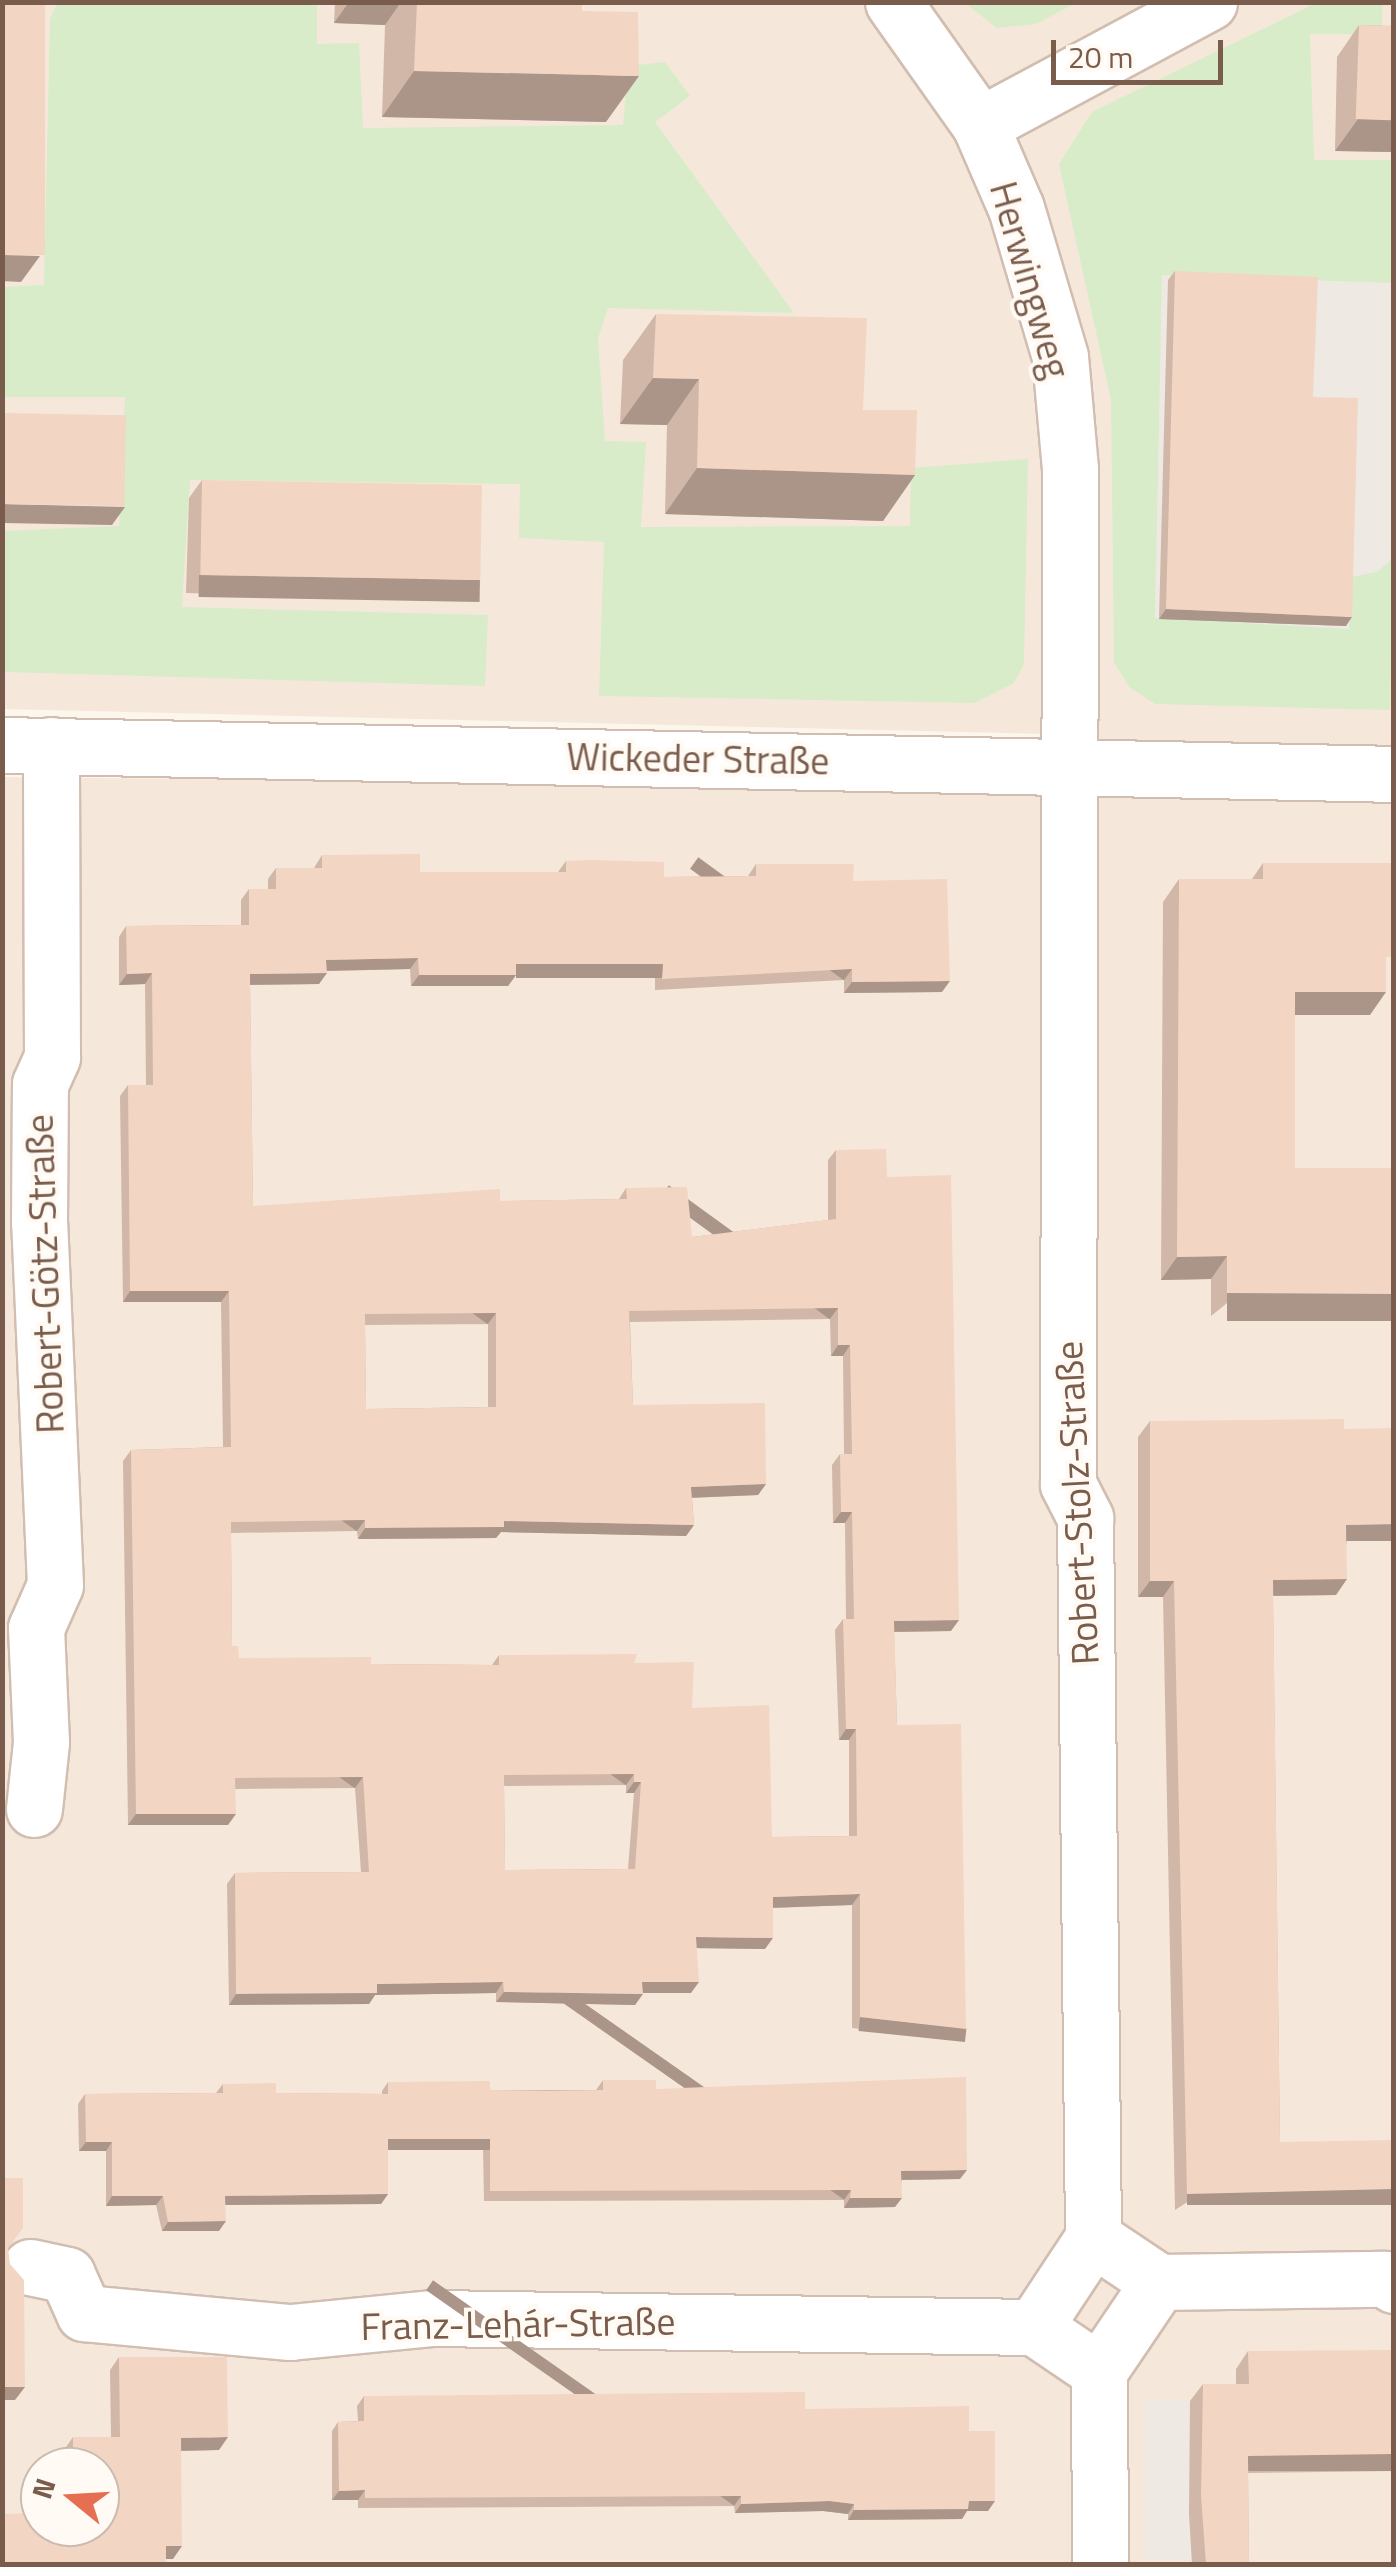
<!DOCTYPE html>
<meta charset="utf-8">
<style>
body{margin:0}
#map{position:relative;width:1396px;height:2567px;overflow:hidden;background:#fdf6ec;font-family:"Titillium Web",sans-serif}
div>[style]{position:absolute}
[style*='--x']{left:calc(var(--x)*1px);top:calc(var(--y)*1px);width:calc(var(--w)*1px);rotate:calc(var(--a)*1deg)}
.residential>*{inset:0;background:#f5e8da}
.industrial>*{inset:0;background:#efe9e4;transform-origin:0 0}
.green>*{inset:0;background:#d8ecc9}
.roads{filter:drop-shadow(2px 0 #d1beb0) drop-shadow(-2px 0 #d1beb0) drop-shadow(0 2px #d1beb0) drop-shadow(0 -2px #d1beb0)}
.street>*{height:55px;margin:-27.5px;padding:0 27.5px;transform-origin:27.5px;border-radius:27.5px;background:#fff}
.wall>*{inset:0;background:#d1b7a8}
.shaded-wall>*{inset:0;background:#aa9588;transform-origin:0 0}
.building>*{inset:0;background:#f3d5c3;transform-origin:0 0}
span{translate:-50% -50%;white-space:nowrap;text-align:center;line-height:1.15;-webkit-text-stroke:8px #fffaf3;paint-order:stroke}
.street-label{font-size:38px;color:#7a5c4d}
.frame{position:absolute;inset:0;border:5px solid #7a5c4d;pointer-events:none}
.north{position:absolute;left:20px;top:2447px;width:100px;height:100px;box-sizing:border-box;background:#fffaf3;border:2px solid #cabbb1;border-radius:50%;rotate:288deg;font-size:28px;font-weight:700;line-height:40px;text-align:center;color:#7a5c4d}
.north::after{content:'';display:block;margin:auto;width:35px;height:45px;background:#e76f51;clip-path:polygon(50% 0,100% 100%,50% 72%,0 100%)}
.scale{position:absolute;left:1051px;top:40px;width:172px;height:45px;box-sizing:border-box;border:5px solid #7a5c4d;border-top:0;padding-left:12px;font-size:30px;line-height:35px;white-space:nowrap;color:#7a5c4d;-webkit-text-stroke:8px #fffaf3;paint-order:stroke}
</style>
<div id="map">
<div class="residential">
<div style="clip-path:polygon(evenodd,3px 3px,1393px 3px,1393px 2564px,3px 2564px,3px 777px,1065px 789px,1045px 734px,3px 709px,3px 3px,40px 2467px,100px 2467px,100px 2527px,40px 2527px,40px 2467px)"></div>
</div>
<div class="industrial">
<div style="clip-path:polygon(1162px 275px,1393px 283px,1393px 556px,1377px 572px,1350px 629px,1155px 619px)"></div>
<div style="left:1145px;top:2401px;width:92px;height:158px"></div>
</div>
<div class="green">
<div style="clip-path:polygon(57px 3px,317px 3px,317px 44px,359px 43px,363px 128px,623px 125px,628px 66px,665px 62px,690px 96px,655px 122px,794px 313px,608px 308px,598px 338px,605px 441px,646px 442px,641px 527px,910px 526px,911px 468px,1028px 459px,1024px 664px,1014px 683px,975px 703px,599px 696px,604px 542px,519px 538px,520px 484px,190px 480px,182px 607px,488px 615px,485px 686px,3px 672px,2px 531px,119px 526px,125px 397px,3px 397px,3px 287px,44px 285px,50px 19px)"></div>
<div style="clip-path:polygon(965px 3px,1076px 3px,1036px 24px,997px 28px)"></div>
<div style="clip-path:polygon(1316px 3px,1383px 3px,1381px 34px,1310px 34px,1314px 160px,1393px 160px,1393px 283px,1162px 275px,1155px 618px,1349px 629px,1352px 577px,1377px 572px,1393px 558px,1390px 710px,1155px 704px,1129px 687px,1114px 662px,1111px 400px,1059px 164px,1092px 112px)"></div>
</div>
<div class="roads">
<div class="street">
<div style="--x:893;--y:2;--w:151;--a:54.7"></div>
<div style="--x:980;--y:125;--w:90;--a:66.6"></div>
<div style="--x:1016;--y:208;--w:155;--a:73.5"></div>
<div style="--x:1060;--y:357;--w:112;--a:84.9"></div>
<div style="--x:1070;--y:469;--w:1015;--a:90.11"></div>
<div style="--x:1068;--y:1484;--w:38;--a:63"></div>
<div style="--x:1085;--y:1518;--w:720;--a:89.36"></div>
<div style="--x:1093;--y:2238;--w:107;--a:123.5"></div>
<div style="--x:1034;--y:2327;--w:78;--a:34.1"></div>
<div style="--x:980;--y:125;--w:260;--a:-28.2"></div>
<div style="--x:2;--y:745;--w:1392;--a:1.19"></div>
<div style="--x:34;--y:1809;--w:67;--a:-84"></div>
<div style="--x:41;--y:1742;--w:114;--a:-92.5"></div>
<div style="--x:36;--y:1628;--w:47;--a:-66.2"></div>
<div style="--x:55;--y:1585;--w:363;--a:-92.5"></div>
<div style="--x:39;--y:1222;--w:138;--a:-89.6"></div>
<div style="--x:40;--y:1084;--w:30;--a:-66"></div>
<div style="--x:52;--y:1057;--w:312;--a:-90.2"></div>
<div style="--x:1093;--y:2238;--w:79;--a:33.7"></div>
<div style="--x:1159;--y:2282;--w:107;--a:124"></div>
<div style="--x:1099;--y:2371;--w:193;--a:89.7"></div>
<div style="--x:30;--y:2267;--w:38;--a:12"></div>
<div style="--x:67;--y:2275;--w:42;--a:65.9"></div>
<div style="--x:84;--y:2313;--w:207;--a:5.3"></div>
<div style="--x:290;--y:2332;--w:144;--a:-5.6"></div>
<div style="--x:433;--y:2318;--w:601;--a:0.86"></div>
<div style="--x:1159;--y:2282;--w:226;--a:-0.8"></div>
<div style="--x:1385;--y:2279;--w:11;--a:34"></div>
</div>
</div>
<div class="wall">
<div style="clip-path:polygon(335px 2px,582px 2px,582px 11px,606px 122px,382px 117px,385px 25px,334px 23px)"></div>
<div style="clip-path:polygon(1359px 25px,1394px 26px,1394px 152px,1335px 151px,1337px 57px)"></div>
<div style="clip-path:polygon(1175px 271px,1313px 397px,1346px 626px,1159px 619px,1168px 280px)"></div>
<div style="clip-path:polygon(656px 314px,863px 410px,915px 475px,883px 521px,665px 514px,667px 425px,620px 424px,623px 360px)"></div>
<div style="clip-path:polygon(202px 480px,467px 601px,186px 593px,189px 498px)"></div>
<div style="clip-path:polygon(evenodd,322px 855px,420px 872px,558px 872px,566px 861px,664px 877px,748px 876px,756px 864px,853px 881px,942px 992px,844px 993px,844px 980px,655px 990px,655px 975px,516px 975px,508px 986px,411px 986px,410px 969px,327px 971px,319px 984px,250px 985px,253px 1206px,619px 1199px,626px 1188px,692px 1237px,828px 1220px,828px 1160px,836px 1150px,887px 1177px,951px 1631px,894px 1632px,897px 1725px,959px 2040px,852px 2028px,852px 1905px,773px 1908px,765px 1949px,696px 1948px,691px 1993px,642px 1993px,635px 2005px,496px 2002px,496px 1993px,375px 1995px,369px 2004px,229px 2005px,227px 1884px,235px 1873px,361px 1872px,355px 1788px,235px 1789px,228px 1825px,128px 1825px,123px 1461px,131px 1450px,223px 1447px,221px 1302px,123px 1302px,120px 1096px,128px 1085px,146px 1085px,145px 984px,119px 985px,119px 937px,126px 926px,241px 925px,241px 900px,249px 889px,268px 889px,268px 879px,276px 868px,314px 868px,322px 855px,830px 1319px,831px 1356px,843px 1356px,844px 1454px,840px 1454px,832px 1465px,833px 1523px,845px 1523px,846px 1619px,843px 1619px,835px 1630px,839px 1740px,849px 1740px,849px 1836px,772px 1837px,692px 1708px,634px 1663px,499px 1655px,492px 1665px,371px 1664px,239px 1658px,232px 1646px,231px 1533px,357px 1531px,358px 1539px,496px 1538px,501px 1532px,686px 1536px,694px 1525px,692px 1498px,758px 1495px,766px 1484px,633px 1405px,630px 1322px,830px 1319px,322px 855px,488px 1324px,488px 1407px,366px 1409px,365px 1325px,488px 1324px,322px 855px,626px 1785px,626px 1793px,634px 1793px,628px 1869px,505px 1870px,504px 1786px,626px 1785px)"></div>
<div style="clip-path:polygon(1263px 863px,1386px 967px,1370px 1015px,1295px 1015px,1295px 1168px,1394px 1168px,1211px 1316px,1211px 1279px,1161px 1280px,1163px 902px,1179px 879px,1252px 879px)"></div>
<div style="clip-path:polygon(1150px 1421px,1344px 1429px,1394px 1541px,1347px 1541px,1336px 1595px,1273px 1596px,1280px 2142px,1175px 2210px,1163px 1597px,1138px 1597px,1138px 1437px)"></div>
<div style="clip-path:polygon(603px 2080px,656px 2089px,960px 2179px,902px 2180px,895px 2207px,844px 2208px,844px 2200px,484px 2201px,483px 2148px,388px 2148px,388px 2194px,381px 2204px,225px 2205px,219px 2231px,162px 2231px,156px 2205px,106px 2206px,106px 2151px,79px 2151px,78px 2104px,85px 2094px,216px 2093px,223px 2084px,276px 2093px,382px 2094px,382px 2091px,388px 2082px,490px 2090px,596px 2090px)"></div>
<div style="clip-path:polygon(1248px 2351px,1394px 2471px,1248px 2473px,1249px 2564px,1192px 2564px,1189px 2514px,1190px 2401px,1203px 2384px,1236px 2384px,1236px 2369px)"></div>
<div style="clip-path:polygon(119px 2357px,219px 2450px,181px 2451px,173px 2559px,166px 2559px,100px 2527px,100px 2467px,64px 2467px,64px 2450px,73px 2437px,111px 2437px,110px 2370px)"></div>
<div style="clip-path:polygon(364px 2396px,805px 2409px,969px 2431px,988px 2511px,967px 2511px,962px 2519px,848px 2520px,848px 2514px,823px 2511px,735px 2513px,734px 2506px,358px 2508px,358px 2500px,332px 2500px,332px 2431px,338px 2422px,358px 2421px,357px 2406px)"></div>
</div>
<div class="shaded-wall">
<div style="clip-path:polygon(349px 2px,401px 2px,385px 25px,334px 23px)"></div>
<div style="clip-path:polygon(414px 71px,639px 76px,606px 122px,382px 117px)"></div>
<div style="clip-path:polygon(1358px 119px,1394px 120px,1394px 152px,1335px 151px)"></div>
<div style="clip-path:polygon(2px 255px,40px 256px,21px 282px,2px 281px)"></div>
<div style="clip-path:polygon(653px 378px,699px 379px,667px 425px,620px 424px)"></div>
<div style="clip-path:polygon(697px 468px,915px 475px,883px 521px,665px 514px)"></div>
<div style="clip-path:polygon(2px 504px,125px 507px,112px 525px,2px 523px)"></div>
<div style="left:199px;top:575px;width:281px;height:22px;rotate:1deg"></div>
<div style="clip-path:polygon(1166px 609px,1352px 617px,1346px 626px,1159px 619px)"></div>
<div style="clip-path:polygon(418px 958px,410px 969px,319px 971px,326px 960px)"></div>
<div style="left:516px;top:964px;width:147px;height:14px"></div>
<div style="left:852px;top:969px;width:14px;height:190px;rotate:126deg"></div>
<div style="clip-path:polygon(152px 973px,145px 984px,119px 985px,127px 974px)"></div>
<div style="clip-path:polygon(327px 973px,319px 984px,242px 985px,250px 974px)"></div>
<div style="clip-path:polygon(419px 975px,516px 975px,508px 986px,411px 986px)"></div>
<div style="clip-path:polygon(950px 981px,942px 992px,844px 993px,852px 982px)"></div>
<div style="clip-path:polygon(1295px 992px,1386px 992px,1370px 1015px,1279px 1015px)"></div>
<div style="clip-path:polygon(1227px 1256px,1211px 1279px,1161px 1280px,1177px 1257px)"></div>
<div style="clip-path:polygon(130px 1291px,229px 1291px,221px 1302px,123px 1302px)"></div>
<div style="left:1227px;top:1293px;width:167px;height:28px"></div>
<div style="left:838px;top:1308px;width:14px;height:209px;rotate:126deg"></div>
<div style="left:496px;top:1313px;width:14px;height:131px;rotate:126deg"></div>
<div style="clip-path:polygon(838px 1345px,850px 1345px,843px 1356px,831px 1356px)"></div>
<div style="clip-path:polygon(766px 1484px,758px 1495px,683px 1498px,691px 1487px)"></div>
<div style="clip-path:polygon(841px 1512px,852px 1512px,845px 1523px,833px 1523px)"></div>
<div style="left:365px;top:1520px;width:14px;height:134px;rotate:126deg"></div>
<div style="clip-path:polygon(504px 1521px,694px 1525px,686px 1536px,501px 1532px,496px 1538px,358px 1539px,365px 1528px)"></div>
<div style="clip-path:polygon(1394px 1524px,1394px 1541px,1335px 1541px,1346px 1525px)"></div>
<div style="clip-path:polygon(1347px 1579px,1336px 1595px,1261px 1596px,1273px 1580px)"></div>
<div style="clip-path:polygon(1150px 1581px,1174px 1581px,1163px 1597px,1138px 1597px)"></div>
<div style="clip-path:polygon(959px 1620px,951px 1631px,886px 1632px,894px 1621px)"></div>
<div style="clip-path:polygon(846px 1729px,856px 1729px,849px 1740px,839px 1740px)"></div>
<div style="left:634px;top:1774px;width:14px;height:130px;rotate:126deg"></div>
<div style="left:363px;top:1777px;width:14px;height:128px;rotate:126deg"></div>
<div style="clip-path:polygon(634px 1782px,641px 1782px,634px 1793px,626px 1793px)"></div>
<div style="clip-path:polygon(136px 1814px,236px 1814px,228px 1825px,128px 1825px)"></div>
<div style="clip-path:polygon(860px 1894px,852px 1905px,765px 1908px,773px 1897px)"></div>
<div style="clip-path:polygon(696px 1937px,773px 1938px,765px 1949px,688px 1948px)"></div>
<div style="clip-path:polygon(503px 1982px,496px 1993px,375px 1995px,369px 2004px,229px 2005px,236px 1994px,377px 1984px)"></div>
<div style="clip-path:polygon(642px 1982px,699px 1982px,691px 1993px,635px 1993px)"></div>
<div style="clip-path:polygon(504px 1992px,643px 1994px,635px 2005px,496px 2002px)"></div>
<div style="left:860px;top:2017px;width:107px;height:14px;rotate:6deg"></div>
<div style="left:388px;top:2139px;width:102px;height:11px"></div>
<div style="clip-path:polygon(86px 2142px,112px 2142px,106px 2151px,79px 2151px)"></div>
<div style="clip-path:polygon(967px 2170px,960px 2179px,895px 2180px,901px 2171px)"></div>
<div style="left:1394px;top:2189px;width:16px;height:207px;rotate:90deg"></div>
<div style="left:851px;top:2190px;width:12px;height:361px;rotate:125deg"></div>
<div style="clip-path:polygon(388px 2194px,381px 2204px,219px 2205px,225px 2196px)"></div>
<div style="clip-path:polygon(112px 2196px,163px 2196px,156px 2205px,106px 2206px)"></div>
<div style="clip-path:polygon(850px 2198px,902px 2198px,895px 2207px,844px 2208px)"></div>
<div style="clip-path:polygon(226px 2221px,219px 2231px,162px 2231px,168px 2222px)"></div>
<div style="clip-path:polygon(2px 2387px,25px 2387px,15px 2400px,2px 2400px)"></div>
<div style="clip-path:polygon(228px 2437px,219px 2450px,172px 2451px,181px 2438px)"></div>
<div style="left:1394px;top:2454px;width:17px;height:146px;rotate:90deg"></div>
<div style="clip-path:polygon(365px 2490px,358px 2500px,332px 2500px,339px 2491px)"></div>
<div style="left:741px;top:2496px;width:12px;height:376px;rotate:125deg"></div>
<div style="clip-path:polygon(830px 2501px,854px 2504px,848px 2514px,823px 2511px,735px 2513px,741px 2504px)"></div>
<div style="clip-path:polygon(969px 2501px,995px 2501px,988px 2511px,967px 2511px,962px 2519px,848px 2520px,854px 2510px)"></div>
<div style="clip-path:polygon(166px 2546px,182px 2546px,173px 2559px,157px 2559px)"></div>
</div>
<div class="building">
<div style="left:2px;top:2px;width:43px;height:253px"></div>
<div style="clip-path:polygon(417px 2px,582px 2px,582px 11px,638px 12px,639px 76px,414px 71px)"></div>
<div style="left:1359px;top:25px;width:35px;height:94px;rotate:2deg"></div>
<div style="clip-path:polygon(1175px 271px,1318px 277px,1313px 397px,1358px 398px,1352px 617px,1166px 609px)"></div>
<div style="clip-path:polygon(656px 314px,867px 318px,863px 410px,917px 410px,915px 475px,697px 468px,699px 379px,653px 378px)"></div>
<div style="left:2px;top:413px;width:124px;height:91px;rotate:1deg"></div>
<div style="left:202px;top:480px;width:280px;height:95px;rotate:1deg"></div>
<div style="clip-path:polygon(evenodd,420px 854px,420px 872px,566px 872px,566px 861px,591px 860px,664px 862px,664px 877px,756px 876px,756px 864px,854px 864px,853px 881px,947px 879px,950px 981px,852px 982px,852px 969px,662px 979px,663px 964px,516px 964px,516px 975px,419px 975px,418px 958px,326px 960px,327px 973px,250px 974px,253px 1206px,500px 1189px,500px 1201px,627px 1199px,626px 1188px,687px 1187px,692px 1237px,836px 1219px,836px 1150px,886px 1149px,887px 1177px,951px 1175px,959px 1620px,894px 1621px,897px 1725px,961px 1724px,966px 2029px,860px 2017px,860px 1894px,773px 1897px,773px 1938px,696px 1937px,699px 1982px,642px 1982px,643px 1994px,504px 1992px,503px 1982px,377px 1984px,377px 1993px,236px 1994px,235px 1873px,369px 1872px,363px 1777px,235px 1778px,236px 1814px,136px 1814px,131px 1450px,231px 1447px,229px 1291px,130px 1291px,128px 1085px,153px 1085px,152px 973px,127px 974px,126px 926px,249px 925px,249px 889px,276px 889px,276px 868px,322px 868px,322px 855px,420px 854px,838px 1308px,838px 1345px,850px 1345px,852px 1454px,840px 1454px,841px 1512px,852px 1512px,854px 1619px,843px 1619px,846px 1729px,856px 1729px,857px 1836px,772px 1837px,769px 1705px,692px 1708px,694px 1662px,634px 1663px,637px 1654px,499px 1655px,499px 1665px,371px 1664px,371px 1657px,239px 1658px,238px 1646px,232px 1646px,231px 1522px,365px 1520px,365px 1528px,504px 1527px,504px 1521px,694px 1525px,691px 1487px,766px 1484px,765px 1403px,633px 1405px,629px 1311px,838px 1308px,420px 854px,496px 1313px,496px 1407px,366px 1409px,365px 1314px,496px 1313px,420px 854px,634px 1774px,634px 1782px,641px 1782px,635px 1869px,505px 1870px,504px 1775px,634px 1774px)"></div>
<div style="clip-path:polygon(1263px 863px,1394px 863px,1393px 957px,1386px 957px,1386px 992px,1295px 992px,1295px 1168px,1394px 1168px,1394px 1294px,1227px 1293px,1227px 1256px,1177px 1257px,1179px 879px,1263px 879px)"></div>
<div style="clip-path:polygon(1344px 1419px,1344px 1429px,1394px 1428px,1394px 1524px,1346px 1525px,1347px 1579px,1273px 1580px,1280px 2142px,1394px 2140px,1394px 2189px,1187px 2194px,1174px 1581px,1150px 1581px,1150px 1421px)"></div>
<div style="clip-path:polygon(966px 2077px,967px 2170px,901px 2171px,902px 2198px,850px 2198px,851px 2190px,490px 2191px,490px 2139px,388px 2139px,388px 2194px,225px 2196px,226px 2221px,168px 2222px,163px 2196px,112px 2196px,112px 2142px,86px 2142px,85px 2094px,223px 2093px,223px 2084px,276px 2083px,276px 2093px,388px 2094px,388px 2082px,490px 2081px,490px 2090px,548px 2091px,603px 2090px,603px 2080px,656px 2080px,656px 2089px)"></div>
<div style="clip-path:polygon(2px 2178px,23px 2178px,23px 2228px,8px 2248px,10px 2264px,24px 2280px,25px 2387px,2px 2387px)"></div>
<div style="clip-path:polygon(1394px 2350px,1394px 2454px,1248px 2456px,1249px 2564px,1206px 2564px,1201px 2496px,1203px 2384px,1249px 2384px,1248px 2351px)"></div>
<div style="clip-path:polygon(119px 2357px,227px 2357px,228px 2437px,181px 2438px,182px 2546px,166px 2546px,166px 2564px,2px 2564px,2px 2514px,40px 2513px,40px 2527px,100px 2527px,100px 2467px,73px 2467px,73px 2437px,120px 2437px)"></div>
<div style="clip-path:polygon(805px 2392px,805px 2409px,969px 2406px,969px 2431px,995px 2431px,995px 2501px,969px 2501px,968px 2509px,854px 2510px,854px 2504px,830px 2501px,741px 2504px,741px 2496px,365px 2498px,365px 2490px,339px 2491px,338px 2422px,364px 2421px,364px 2396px)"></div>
</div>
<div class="street-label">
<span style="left:1030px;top:280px;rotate:74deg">Herwingweg</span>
<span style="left:698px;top:759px;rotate:1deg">Wickeder Straße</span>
<span style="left:45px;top:1274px;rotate:-92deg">Robert-Götz-Straße</span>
<span style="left:1077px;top:1503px;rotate:-93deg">Robert-Stolz-Straße</span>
<span style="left:518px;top:2324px;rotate:-1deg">Franz-Lehár-Straße</span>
</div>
<div class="frame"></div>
<div class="north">N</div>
<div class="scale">20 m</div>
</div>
